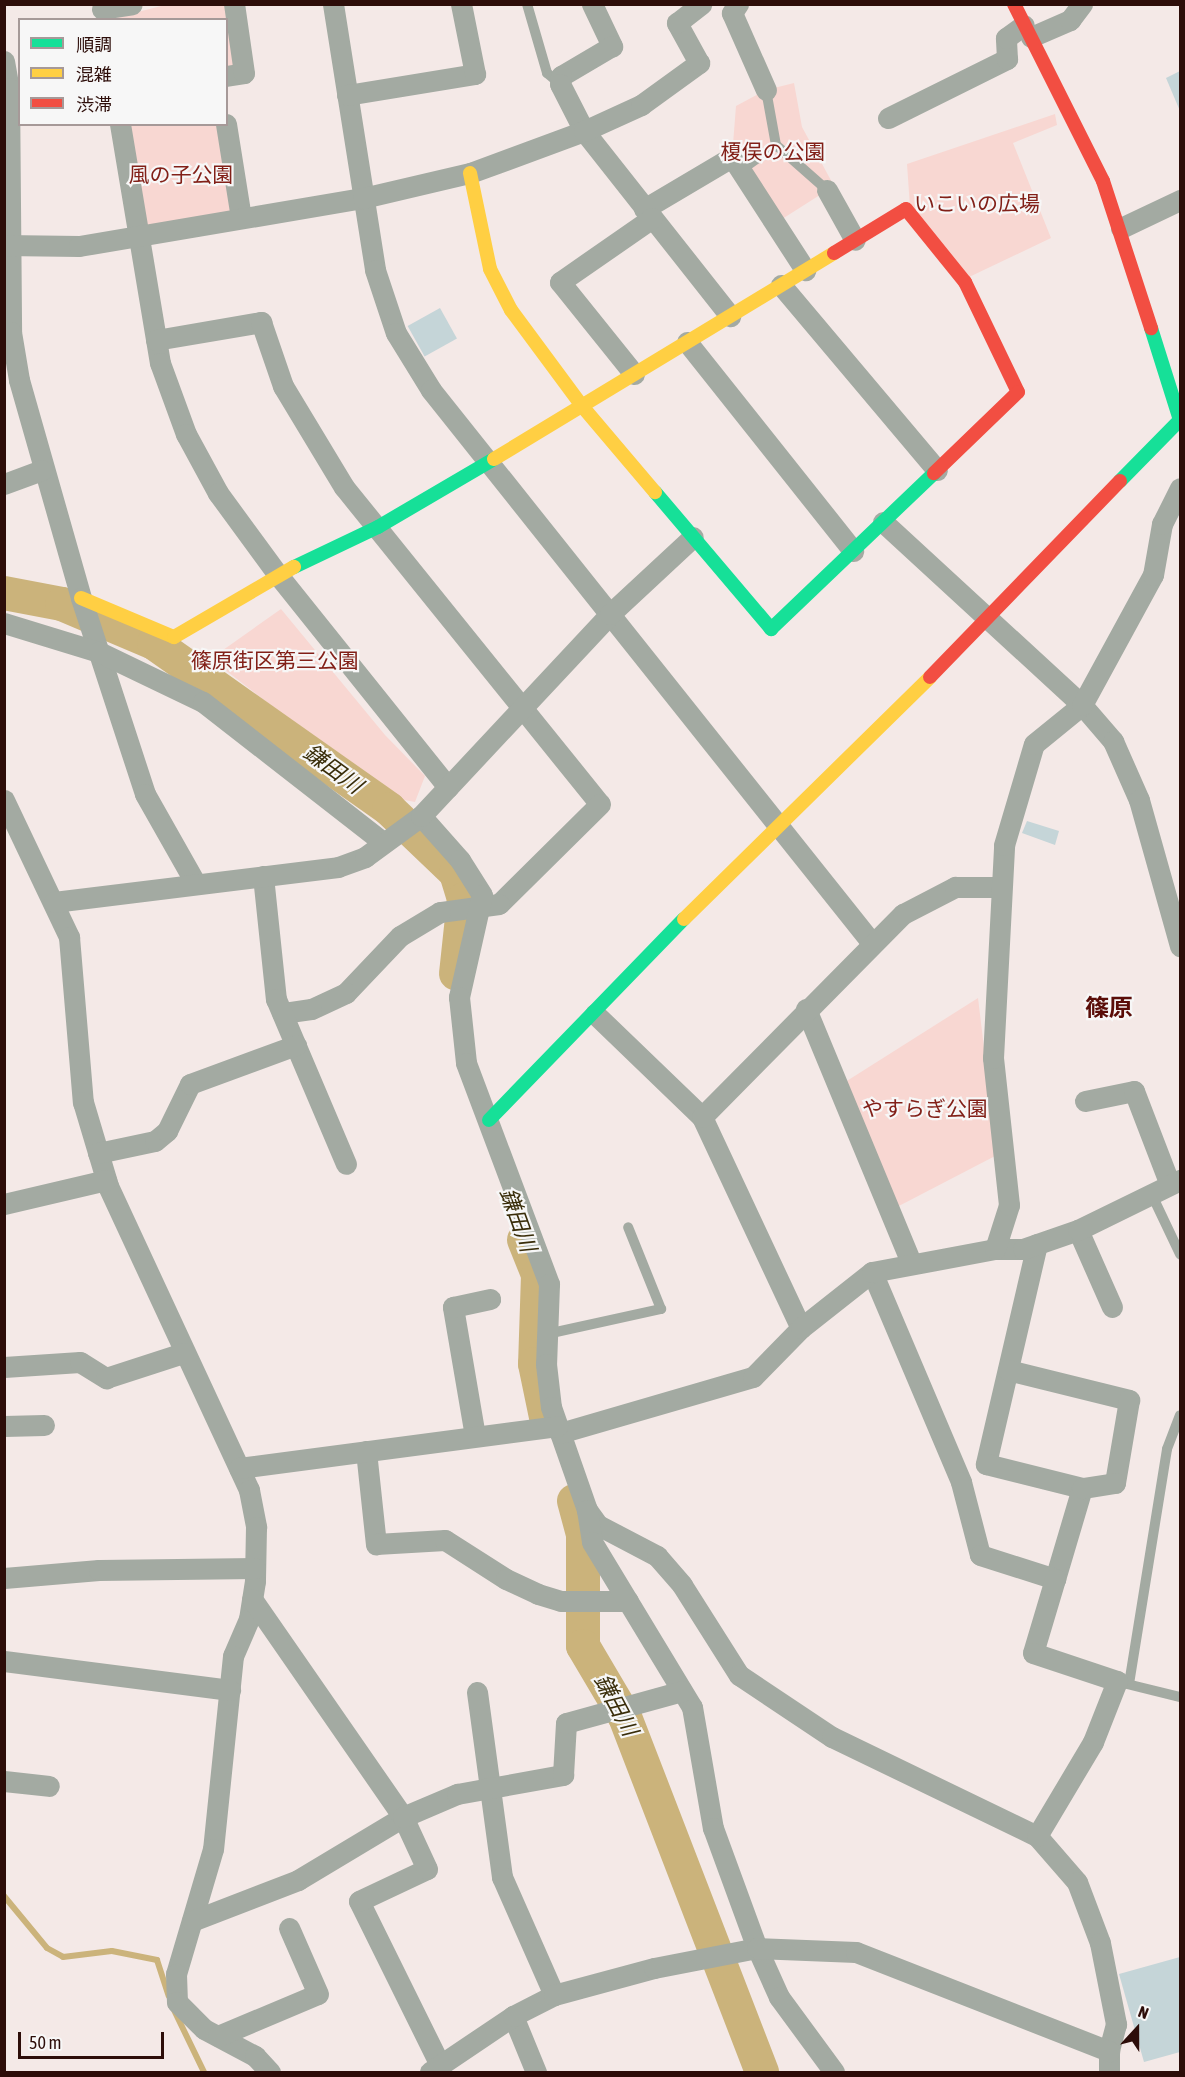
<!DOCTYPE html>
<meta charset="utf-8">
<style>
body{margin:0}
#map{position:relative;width:1185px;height:2077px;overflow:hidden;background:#f4e9e7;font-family:"Asap Condensed","Noto Sans JP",sans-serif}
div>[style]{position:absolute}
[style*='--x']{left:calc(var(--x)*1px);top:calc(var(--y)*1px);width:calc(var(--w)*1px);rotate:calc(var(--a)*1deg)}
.green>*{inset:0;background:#f8d7d2}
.stream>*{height:6px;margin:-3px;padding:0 3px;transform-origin:3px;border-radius:3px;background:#cbb37b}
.river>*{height:34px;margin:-17px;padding:0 17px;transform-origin:17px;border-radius:17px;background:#cbb37b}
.building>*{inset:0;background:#c5d5d8;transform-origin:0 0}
.lane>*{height:10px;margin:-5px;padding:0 5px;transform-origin:5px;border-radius:5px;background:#a3aaa2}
.street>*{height:21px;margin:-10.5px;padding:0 10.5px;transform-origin:10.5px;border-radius:10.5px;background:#a3aaa2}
.fast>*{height:14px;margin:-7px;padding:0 7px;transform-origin:7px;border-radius:7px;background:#16e098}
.slow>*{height:14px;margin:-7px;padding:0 7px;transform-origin:7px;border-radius:7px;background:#ffcf43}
.jam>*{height:14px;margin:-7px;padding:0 7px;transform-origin:7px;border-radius:7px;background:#f24e42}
span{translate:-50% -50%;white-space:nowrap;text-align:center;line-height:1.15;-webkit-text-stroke:4.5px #f7f7f7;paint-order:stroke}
.park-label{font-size:21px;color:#822018}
.water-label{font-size:22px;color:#392d09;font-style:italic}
.quarter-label{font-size:24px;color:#5a0d08;font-weight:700}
.frame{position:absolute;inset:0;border:6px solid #2d0d09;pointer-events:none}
.legend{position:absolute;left:18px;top:18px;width:210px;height:108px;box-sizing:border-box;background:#f7f7f7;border:2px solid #a69998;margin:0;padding:8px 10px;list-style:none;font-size:18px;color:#2d0d09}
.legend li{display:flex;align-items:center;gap:12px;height:30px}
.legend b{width:30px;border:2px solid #a69998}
.north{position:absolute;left:1107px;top:1999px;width:60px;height:60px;-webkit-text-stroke:4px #f7f7f7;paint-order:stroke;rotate:21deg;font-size:16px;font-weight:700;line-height:24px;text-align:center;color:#2d0d09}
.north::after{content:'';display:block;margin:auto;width:21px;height:27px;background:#2d0d09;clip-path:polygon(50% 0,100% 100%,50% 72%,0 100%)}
.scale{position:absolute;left:18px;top:2032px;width:146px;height:27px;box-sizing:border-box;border:3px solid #2d0d09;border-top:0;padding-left:8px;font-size:18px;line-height:21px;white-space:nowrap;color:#2d0d09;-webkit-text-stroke:4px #f7f7f7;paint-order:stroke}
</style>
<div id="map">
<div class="green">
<div style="clip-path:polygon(165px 5px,227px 5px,236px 66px,227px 70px,226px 20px,107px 20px)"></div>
<div style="clip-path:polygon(794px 83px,802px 127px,834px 186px,779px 221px,732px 157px,736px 106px,766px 90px)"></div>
<div style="clip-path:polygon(1055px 114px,1057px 125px,1013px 143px,1051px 238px,967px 278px,910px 207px,907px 164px)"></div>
<div style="clip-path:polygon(124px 125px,223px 125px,236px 215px,140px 231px)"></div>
<div style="clip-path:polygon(281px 609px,385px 735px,425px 776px,415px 802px,389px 797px,224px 669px,216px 655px)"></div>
<div style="clip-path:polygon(978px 998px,997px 1155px,895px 1208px,842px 1084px)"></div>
</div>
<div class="stream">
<div style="--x:4;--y:1896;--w:67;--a:50.4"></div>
<div style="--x:47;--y:1948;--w:18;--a:29"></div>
<div style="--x:63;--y:1957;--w:49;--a:-7"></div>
<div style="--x:112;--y:1951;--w:46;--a:11.3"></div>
<div style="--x:157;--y:1960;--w:38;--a:72"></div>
<div style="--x:173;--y:2008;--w:71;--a:64.2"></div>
</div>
<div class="river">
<div style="--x:4;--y:593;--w:59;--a:10.7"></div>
<div style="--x:62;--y:604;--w:100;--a:23"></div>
<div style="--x:154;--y:643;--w:288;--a:35.2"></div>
<div style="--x:389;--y:809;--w:93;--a:43.7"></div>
<div style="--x:456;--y:873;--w:27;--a:73"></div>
<div style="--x:464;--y:899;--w:75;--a:96.1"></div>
<div style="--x:524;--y:1240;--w:38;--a:68"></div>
<div style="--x:538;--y:1275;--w:89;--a:91.9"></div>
<div style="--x:535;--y:1364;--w:54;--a:78.3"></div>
<div style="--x:574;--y:1501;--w:34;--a:75"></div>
<div style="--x:583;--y:1534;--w:112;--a:90"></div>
<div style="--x:583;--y:1646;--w:82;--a:59.4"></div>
<div style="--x:625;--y:1717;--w:381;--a:68.9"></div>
</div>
<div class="building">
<div style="clip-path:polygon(1180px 71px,1180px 111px,1166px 78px)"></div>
<div style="left:440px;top:308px;width:35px;height:37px;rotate:61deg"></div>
<div style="clip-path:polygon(1027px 821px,1059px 831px,1055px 845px,1022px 833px)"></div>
<div style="clip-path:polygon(1180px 1957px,1180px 2052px,1144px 2062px,1119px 1974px)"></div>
</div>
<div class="lane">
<div style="--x:527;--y:4;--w:72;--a:73.8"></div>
<div style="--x:547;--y:73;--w:17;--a:40"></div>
<div style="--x:766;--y:90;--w:56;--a:79.7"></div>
<div style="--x:776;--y:145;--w:68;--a:41.4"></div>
<div style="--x:741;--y:170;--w:43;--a:-35.5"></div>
<div style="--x:1151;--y:1193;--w:68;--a:64.6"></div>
<div style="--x:547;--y:1334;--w:117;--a:-12.4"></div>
<div style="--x:661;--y:1309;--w:88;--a:-111.9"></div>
<div style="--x:1123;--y:1683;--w:59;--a:13.8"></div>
<div style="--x:1129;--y:1684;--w:238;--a:-80.8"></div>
<div style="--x:1167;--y:1449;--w:36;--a:-69"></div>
</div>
<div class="street">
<div style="--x:333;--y:4;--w:269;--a:81"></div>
<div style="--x:375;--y:270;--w:66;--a:71.6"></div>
<div style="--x:396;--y:333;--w:67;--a:58.4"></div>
<div style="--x:431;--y:390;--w:706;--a:51.44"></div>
<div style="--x:592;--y:4;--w:47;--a:64.5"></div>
<div style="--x:612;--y:46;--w:59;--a:149.5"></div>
<div style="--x:561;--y:76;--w:8;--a:97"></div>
<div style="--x:560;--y:84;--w:53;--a:62.9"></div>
<div style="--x:584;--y:131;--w:236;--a:51.7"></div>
<div style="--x:738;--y:4;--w:11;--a:124"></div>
<div style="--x:732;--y:13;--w:84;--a:66.2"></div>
<div style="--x:102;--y:9;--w:30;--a:-9"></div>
<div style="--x:1031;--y:37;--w:43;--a:-23.6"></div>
<div style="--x:1070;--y:20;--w:20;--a:-53"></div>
<div style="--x:4;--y:61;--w:27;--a:80"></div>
<div style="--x:9;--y:88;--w:244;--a:89.5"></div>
<div style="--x:11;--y:332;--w:49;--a:80.5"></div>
<div style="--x:19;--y:380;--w:227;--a:74.1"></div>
<div style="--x:81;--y:598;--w:206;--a:71.9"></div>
<div style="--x:145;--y:794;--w:103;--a:60.5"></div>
<div style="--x:226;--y:76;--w:18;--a:-9"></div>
<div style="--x:244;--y:73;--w:70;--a:-98.2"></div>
<div style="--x:347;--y:95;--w:130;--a:-9.3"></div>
<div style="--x:475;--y:74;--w:71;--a:-101.3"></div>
<div style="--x:888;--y:118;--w:133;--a:-26.4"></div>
<div style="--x:1007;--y:59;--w:21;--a:-93"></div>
<div style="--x:1006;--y:38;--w:22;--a:-36"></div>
<div style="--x:120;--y:124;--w:242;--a:80.5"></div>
<div style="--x:160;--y:363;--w:76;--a:69.9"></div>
<div style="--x:186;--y:434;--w:67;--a:61.5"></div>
<div style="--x:218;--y:493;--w:102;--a:53.8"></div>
<div style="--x:278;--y:575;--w:272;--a:51.3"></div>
<div style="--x:226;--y:124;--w:95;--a:80.9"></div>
<div style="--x:827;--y:190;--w:57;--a:60.8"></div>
<div style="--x:644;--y:209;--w:102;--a:-30.6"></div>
<div style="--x:732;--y:157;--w:135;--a:57.1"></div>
<div style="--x:1121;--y:228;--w:65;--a:-25.4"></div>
<div style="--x:4;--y:245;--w:75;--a:0.8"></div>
<div style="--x:79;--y:246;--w:288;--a:-9.6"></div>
<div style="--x:363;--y:198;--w:110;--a:-13.2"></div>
<div style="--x:470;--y:173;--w:121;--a:-20.2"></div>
<div style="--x:584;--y:131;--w:63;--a:-24.5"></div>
<div style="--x:641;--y:105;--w:72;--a:-35.9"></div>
<div style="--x:699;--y:63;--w:46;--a:-118.8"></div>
<div style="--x:677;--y:23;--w:31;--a:-38"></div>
<div style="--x:781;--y:285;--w:242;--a:49.9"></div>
<div style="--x:156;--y:340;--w:107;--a:-9.7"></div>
<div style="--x:261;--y:322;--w:68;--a:71"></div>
<div style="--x:283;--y:386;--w:118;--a:58.9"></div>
<div style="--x:344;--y:487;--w:407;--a:51.1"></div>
<div style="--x:600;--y:804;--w:142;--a:135.3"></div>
<div style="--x:499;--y:904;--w:60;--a:172.3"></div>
<div style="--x:440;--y:912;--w:47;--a:149"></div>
<div style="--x:400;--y:936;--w:79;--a:133.5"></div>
<div style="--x:346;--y:993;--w:38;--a:155"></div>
<div style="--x:311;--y:1009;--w:29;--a:172"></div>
<div style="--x:687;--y:342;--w:267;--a:51.5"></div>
<div style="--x:634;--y:374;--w:118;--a:-128.8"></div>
<div style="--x:560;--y:282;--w:112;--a:-34.8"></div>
<div style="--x:4;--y:484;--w:40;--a:-20.2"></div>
<div style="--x:883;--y:522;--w:270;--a:42.6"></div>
<div style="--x:1082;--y:705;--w:48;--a:49.3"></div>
<div style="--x:1113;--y:741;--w:64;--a:66.2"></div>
<div style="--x:1139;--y:800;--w:152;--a:74.3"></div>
<div style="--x:4;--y:623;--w:99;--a:17"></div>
<div style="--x:99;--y:652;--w:115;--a:25.7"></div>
<div style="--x:203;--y:702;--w:229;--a:37.9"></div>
<div style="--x:4;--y:800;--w:152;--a:64.6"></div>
<div style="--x:69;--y:937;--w:166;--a:85.2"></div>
<div style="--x:83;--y:1102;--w:88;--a:73.4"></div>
<div style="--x:108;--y:1186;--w:335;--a:65.1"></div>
<div style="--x:249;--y:1490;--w:38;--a:79"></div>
<div style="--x:256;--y:1527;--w:54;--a:91.1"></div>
<div style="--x:255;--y:1581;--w:38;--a:99"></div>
<div style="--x:249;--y:1619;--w:40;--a:113.4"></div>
<div style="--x:233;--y:1656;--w:194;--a:95.9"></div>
<div style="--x:213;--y:1849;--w:130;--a:106.5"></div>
<div style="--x:176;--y:1974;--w:28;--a:88"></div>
<div style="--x:177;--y:2002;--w:38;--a:45"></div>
<div style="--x:204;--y:2029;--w:58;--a:27.9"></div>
<div style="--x:255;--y:2056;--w:22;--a:47"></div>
<div style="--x:421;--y:816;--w:59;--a:48.4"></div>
<div style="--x:460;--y:860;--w:41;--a:57.8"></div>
<div style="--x:482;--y:895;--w:105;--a:102.7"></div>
<div style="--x:459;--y:997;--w:66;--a:83.9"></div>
<div style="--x:466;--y:1063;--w:236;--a:69.4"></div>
<div style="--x:549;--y:1284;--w:80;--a:92.1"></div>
<div style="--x:546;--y:1364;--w:43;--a:83.4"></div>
<div style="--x:551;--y:1407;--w:109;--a:70.7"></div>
<div style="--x:587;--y:1510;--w:19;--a:54"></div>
<div style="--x:598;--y:1525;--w:67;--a:27.7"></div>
<div style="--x:657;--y:1556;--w:38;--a:49"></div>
<div style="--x:682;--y:1585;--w:107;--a:57.7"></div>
<div style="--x:739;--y:1675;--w:112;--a:33.7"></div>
<div style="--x:832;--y:1737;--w:228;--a:25.8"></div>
<div style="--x:1037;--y:1836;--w:61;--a:49"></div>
<div style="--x:1077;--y:1882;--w:65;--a:69.3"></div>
<div style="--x:1100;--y:1943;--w:83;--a:78.8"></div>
<div style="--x:1116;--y:2024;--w:28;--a:105"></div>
<div style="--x:1109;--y:2051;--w:21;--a:90"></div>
<div style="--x:263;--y:876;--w:124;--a:84"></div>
<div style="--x:276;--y:999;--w:179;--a:67"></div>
<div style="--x:54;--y:902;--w:286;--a:-7"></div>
<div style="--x:338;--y:867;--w:29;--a:-20"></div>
<div style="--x:365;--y:857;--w:69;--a:-36.2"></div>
<div style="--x:421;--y:816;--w:277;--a:-46.9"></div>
<div style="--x:610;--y:614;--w:113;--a:-42.9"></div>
<div style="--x:806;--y:1009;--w:275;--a:67.5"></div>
<div style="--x:595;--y:1014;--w:149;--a:43.9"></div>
<div style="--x:702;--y:1117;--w:233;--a:64.9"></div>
<div style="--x:1085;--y:1101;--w:50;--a:-11.5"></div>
<div style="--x:1134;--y:1091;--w:97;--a:69"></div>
<div style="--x:702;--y:1117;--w:286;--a:-45.3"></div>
<div style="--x:903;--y:914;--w:59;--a:-27.4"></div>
<div style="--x:955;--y:887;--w:45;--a:0"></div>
<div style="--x:98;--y:1153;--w:58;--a:-11.9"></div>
<div style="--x:155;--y:1141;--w:16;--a:-40"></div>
<div style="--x:167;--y:1131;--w:52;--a:-63.9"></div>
<div style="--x:190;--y:1084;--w:113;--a:-20.2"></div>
<div style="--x:4;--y:1204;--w:105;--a:-13.2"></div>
<div style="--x:1078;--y:1230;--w:84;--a:66.2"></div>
<div style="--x:1037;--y:1244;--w:226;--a:103.1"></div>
<div style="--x:986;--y:1464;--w:99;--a:14"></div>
<div style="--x:1082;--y:1488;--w:95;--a:106.5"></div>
<div style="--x:995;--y:1249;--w:28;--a:0"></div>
<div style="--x:1023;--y:1249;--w:58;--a:-19.1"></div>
<div style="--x:1078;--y:1230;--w:114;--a:-26.1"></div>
<div style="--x:872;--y:1272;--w:228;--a:67"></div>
<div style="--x:961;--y:1482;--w:75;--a:75.4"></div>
<div style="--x:980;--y:1555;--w:79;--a:17.7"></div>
<div style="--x:1055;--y:1579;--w:77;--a:106.6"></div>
<div style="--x:1033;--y:1653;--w:89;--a:18.4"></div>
<div style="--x:1117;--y:1681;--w:66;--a:111.5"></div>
<div style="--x:1093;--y:1742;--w:109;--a:120.8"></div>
<div style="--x:4;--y:1367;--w:76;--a:-3.8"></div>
<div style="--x:80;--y:1362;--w:31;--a:32"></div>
<div style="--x:106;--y:1378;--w:81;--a:-18"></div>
<div style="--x:1008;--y:1370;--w:125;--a:13.9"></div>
<div style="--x:1129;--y:1400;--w:84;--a:99.6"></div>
<div style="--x:1115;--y:1483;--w:33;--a:171"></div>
<div style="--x:4;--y:1426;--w:40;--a:-1.4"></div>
<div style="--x:560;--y:1433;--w:201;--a:-16.2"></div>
<div style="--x:753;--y:1377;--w:69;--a:-45.6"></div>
<div style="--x:801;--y:1328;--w:90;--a:-38.3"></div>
<div style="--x:872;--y:1272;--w:125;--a:-10.6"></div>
<div style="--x:995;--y:1249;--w:46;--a:-72.3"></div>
<div style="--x:1009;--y:1205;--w:148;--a:-96.2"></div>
<div style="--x:993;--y:1058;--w:213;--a:-87"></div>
<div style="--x:1004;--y:845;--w:105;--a:-73.5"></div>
<div style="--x:1034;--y:744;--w:62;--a:-39.1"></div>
<div style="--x:1082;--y:705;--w:148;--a:-61.4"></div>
<div style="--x:1153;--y:575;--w:52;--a:-80"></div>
<div style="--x:1162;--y:524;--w:40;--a:-63.4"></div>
<div style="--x:475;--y:1436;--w:131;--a:-99.7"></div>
<div style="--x:453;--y:1307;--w:38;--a:-12"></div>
<div style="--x:366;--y:1451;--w:94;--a:83.9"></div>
<div style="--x:376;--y:1544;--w:69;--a:-3.3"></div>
<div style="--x:445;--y:1540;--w:72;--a:32.6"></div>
<div style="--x:506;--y:1579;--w:35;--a:25"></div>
<div style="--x:538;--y:1594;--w:24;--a:17"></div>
<div style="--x:561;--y:1601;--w:67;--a:0"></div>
<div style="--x:239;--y:1468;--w:321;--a:-7.5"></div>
<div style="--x:587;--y:1510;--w:32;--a:81"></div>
<div style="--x:592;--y:1542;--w:193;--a:58.8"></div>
<div style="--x:692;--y:1707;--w:123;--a:80.2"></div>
<div style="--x:713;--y:1828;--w:128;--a:69.9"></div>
<div style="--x:757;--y:1948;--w:54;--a:65.8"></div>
<div style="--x:779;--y:1997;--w:93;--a:53.7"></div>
<div style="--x:4;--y:1578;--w:95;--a:-4.8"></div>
<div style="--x:99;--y:1570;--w:156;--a:-0.7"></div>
<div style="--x:4;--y:1661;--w:228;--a:7.3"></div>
<div style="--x:477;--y:1692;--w:187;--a:82.3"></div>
<div style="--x:502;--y:1877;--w:129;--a:66.2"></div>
<div style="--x:4;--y:1781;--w:45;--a:6.3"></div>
<div style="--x:192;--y:1921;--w:114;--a:-21.1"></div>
<div style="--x:298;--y:1880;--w:122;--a:-31"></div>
<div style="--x:403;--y:1817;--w:265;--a:-124.7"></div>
<div style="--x:513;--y:2016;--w:61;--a:67.7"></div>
<div style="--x:218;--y:2036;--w:108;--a:-22.8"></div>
<div style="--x:318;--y:1994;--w:72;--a:-113.7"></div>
<div style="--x:441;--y:2067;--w:185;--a:-116.3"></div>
<div style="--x:359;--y:1901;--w:75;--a:-25.2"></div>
<div style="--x:427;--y:1869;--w:57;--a:-114.8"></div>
<div style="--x:403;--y:1817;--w:59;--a:-23.1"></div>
<div style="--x:457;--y:1794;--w:108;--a:-10.2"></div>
<div style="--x:563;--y:1775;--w:52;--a:-86.7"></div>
<div style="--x:566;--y:1723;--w:120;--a:-15.4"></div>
<div style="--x:430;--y:2072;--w:100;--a:-34"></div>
<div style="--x:513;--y:2016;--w:46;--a:-27.1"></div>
<div style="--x:554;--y:1995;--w:104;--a:-15.1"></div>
<div style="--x:654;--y:1968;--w:105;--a:-11"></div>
<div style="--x:757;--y:1948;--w:99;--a:2.3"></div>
<div style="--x:856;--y:1952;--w:272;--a:21.4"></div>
</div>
<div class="fast">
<div style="--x:1151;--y:328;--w:96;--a:72.5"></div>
<div style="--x:1120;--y:481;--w:86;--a:-45.5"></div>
<div style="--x:655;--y:492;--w:180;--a:49.7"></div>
<div style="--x:771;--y:629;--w:226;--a:-43.7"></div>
<div style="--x:294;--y:567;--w:93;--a:-25.5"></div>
<div style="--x:378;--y:527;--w:134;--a:-30.4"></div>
<div style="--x:489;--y:1120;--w:280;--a:-45.9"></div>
</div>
<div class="slow">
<div style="--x:470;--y:173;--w:98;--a:78.2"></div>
<div style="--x:490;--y:269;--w:46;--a:62.9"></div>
<div style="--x:511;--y:310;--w:119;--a:53.5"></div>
<div style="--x:582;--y:406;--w:113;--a:49.7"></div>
<div style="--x:494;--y:459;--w:398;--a:-31.2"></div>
<div style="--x:81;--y:598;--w:101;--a:22.8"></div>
<div style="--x:174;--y:637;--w:139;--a:-30.3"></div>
<div style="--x:684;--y:919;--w:345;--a:-44.5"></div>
</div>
<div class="jam">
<div style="--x:1014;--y:4;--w:198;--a:63.3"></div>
<div style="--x:1103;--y:181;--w:155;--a:71.9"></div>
<div style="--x:834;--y:253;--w:84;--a:-31.4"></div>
<div style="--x:906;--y:209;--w:94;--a:51.1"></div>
<div style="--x:965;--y:282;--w:122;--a:64.3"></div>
<div style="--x:1018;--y:392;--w:117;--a:136"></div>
<div style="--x:930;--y:677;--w:273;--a:-45.9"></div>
</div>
<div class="park-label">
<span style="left:773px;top:151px">榎俣の公園</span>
<span style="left:181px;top:174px">風の子公園</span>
<span style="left:977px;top:203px">いこいの広場</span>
<span style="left:275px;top:660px">篠原街区第三公園</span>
<span style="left:925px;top:1108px">やすらぎ公園</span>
</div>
<div class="water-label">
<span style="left:333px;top:769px;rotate:36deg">鎌田川</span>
<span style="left:518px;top:1220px;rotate:70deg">鎌田川</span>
<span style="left:616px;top:1705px;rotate:62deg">鎌田川</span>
</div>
<div class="quarter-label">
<span style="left:1109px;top:1008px">篠原</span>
</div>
<div class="frame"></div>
<ul class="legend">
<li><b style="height:8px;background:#16e098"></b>順調</li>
<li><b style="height:8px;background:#ffcf43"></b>混雑</li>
<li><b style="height:8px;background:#f24e42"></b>渋滞</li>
</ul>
<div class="north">N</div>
<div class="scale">50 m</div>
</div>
